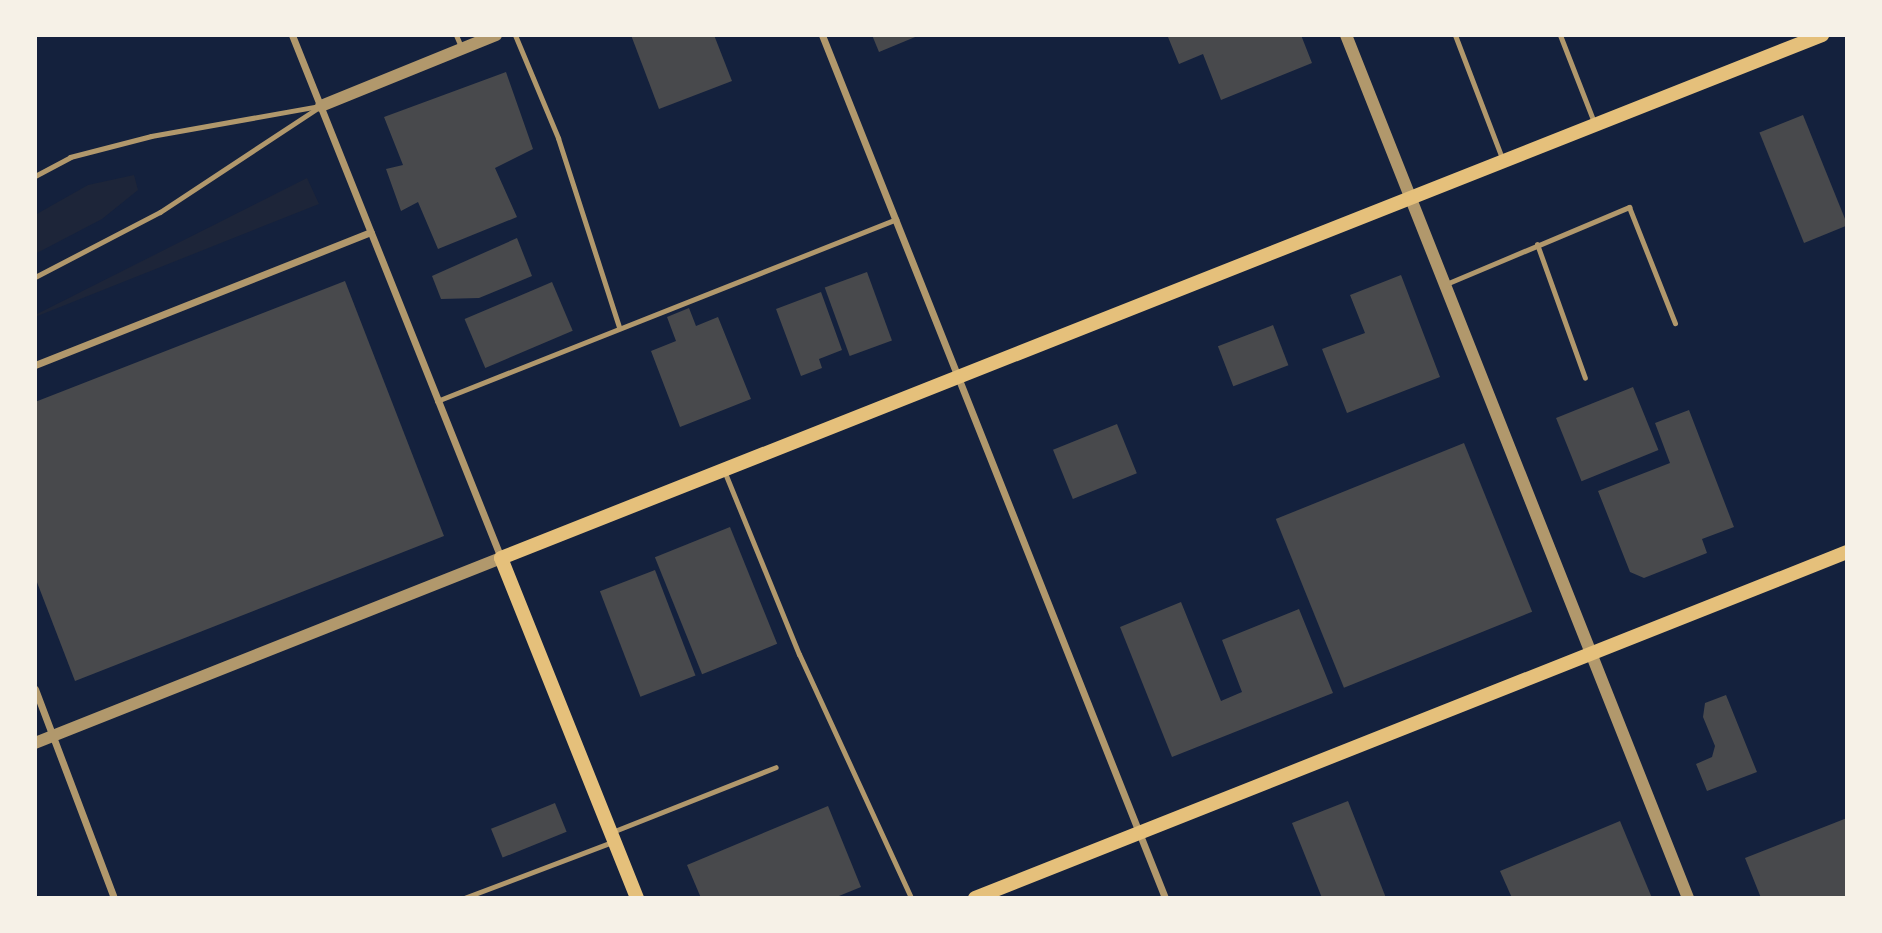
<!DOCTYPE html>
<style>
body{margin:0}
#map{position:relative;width:1882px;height:933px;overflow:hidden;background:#14213d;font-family:"Roboto Condensed",sans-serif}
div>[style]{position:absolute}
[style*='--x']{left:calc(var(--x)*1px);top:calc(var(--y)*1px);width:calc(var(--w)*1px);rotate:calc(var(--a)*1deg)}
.green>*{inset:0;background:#1d2539}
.building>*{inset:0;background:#48494c;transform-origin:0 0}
.service>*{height:5px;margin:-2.5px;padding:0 2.5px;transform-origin:2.5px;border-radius:2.5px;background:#b1986c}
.minor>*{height:7px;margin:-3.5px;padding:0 3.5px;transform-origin:3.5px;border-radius:3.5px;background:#b1986c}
.tertiary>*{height:12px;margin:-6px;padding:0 6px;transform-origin:6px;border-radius:6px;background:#b1986c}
.secondary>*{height:14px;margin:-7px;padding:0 7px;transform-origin:7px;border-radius:7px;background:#e5c07b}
span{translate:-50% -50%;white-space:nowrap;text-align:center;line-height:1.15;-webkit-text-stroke:5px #f6f1e7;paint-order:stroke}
.frame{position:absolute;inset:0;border:37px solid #f6f1e7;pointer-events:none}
</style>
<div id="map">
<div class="green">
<div style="clip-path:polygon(134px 175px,138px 190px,102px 219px,35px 254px,35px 215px,88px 185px)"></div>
<div style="clip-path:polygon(307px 178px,319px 204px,35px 317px,35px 315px)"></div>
</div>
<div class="building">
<div style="clip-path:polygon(631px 35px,714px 35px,732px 81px,659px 109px)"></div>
<div style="clip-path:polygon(872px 35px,920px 35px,879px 52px)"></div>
<div style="clip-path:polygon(1301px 35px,1312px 63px,1221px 100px,1203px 54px,1179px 64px,1168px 37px)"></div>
<div style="clip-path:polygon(506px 72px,533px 149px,495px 168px,517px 217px,438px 249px,418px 202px,401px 211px,386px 169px,403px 165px,384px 117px)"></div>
<div style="left:1803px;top:115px;width:119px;height:47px;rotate:68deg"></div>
<div style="clip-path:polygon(517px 238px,532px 276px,479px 298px,441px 299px,432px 276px)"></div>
<div style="left:867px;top:272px;width:73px;height:45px;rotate:70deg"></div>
<div style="clip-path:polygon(1401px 275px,1440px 377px,1347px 413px,1322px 349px,1365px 333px,1350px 295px)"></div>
<div style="clip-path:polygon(345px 281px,444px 536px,75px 681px,35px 577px,35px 402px)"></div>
<div style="left:552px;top:282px;width:53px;height:95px;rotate:67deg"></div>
<div style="clip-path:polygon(821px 292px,842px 350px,819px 359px,822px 368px,801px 376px,776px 309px)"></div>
<div style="clip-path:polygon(689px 308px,696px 326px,718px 317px,751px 399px,680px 427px,651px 351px,676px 341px,667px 317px)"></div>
<div style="left:1273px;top:325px;width:43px;height:59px;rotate:69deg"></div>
<div style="left:1633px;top:387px;width:68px;height:83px;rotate:68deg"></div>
<div style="clip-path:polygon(1689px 410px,1734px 527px,1702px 539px,1707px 553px,1644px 578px,1630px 572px,1598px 491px,1670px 463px,1655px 423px)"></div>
<div style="left:1117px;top:424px;width:53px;height:69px;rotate:68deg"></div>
<div style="left:1464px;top:443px;width:182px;height:203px;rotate:68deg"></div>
<div style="left:730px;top:527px;width:126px;height:81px;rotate:68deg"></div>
<div style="left:655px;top:570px;width:113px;height:59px;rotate:69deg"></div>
<div style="clip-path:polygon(1181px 602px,1221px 701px,1242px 692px,1222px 640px,1299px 609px,1333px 693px,1172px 757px,1120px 627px)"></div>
<div style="clip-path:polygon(1726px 695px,1757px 772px,1707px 791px,1696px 764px,1712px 757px,1715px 746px,1703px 717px,1705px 703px)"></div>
<div style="clip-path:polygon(1348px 801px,1386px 898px,1322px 898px,1292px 823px)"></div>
<div style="left:555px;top:803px;width:31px;height:69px;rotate:68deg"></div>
<div style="clip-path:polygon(828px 806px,861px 887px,834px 898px,701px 898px,687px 865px)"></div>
<div style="clip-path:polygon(1847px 818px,1847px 898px,1761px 898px,1745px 858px)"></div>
<div style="clip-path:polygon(1620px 821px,1652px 898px,1512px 898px,1500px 871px)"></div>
</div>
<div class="service">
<div style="--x:456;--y:35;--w:15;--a:67"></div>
<div style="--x:515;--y:35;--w:112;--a:67.3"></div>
<div style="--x:558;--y:138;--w:199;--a:72.1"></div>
<div style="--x:1455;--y:35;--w:135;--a:69.1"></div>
<div style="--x:1560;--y:35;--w:97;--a:68.7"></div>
<div style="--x:35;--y:176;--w:40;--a:-28"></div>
<div style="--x:70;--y:157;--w:84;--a:-14.5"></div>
<div style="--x:151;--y:136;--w:166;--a:-10.1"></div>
<div style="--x:1537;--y:244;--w:142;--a:70.3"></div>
<div style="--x:35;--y:277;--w:141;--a:-27.5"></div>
<div style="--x:160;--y:212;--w:193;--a:-33.4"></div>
<div style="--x:1446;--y:284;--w:199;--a:-22.8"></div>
<div style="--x:1629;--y:207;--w:125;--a:68.4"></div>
<div style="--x:437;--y:401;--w:494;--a:-21.6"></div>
<div style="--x:725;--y:473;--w:196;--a:67.8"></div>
<div style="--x:799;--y:654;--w:268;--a:65.3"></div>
<div style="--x:612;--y:832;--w:176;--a:-21.6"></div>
<div style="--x:464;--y:898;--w:158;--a:-20.7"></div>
</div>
<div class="minor">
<div style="--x:292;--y:35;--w:563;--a:68.22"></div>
<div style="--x:822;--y:35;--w:929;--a:68.32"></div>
<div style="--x:35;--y:365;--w:361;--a:-21.6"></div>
<div style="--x:35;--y:689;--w:223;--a:69.3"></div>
</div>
<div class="tertiary">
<div style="--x:1346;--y:35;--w:928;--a:68.38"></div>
<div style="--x:321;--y:106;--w:189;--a:-22.1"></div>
<div style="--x:35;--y:743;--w:501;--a:-21.65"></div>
</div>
<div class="secondary">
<div style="--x:637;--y:898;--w:366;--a:-111.8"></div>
<div style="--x:501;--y:558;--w:1421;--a:-21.6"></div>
<div style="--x:975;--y:898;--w:938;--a:-21.64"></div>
</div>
<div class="frame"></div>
</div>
